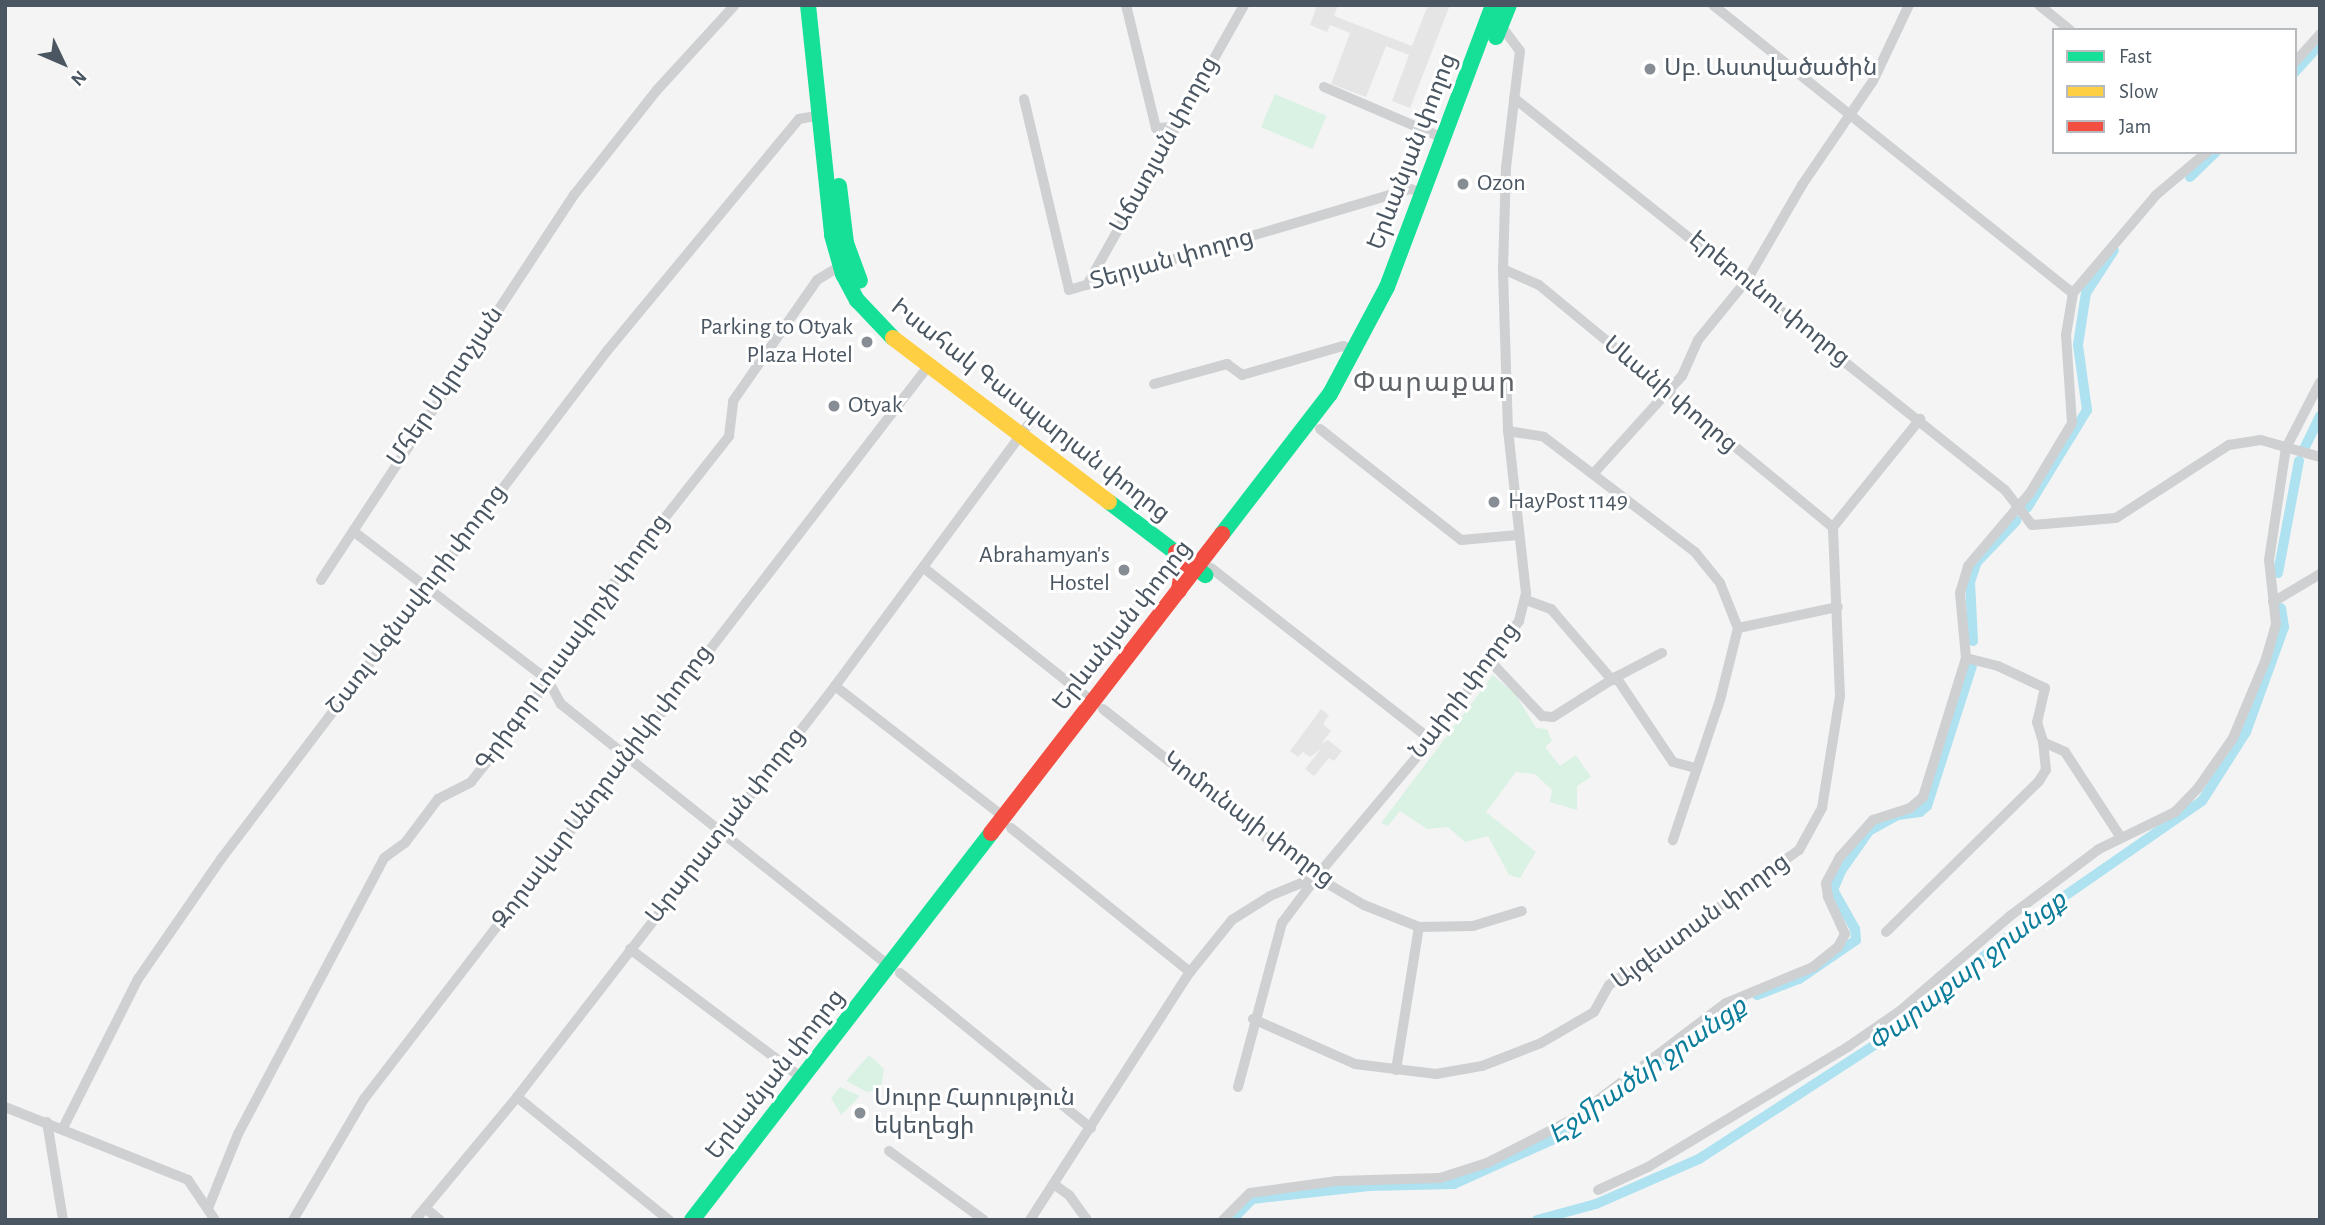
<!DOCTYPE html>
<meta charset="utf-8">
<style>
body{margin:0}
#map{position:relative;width:2325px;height:1225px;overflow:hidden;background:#f4f4f4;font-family:"Alegreya Sans","Noto Sans Armenian",sans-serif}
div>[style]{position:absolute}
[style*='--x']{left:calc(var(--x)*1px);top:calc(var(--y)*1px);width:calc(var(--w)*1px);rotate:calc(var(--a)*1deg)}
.education>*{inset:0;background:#e6e5e6}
.green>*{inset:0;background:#d9f2e3;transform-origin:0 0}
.canal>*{height:10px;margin:-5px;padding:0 5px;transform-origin:5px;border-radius:5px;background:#aee2f0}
.street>*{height:10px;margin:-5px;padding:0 5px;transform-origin:5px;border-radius:5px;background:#ced0d2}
.fast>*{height:16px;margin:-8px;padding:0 8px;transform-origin:8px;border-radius:8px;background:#16e098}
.slow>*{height:16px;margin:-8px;padding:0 8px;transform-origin:8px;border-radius:8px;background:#ffcf43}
.jam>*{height:16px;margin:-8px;padding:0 8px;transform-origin:8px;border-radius:8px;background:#f24e42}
.dots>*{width:19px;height:19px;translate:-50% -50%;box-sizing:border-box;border:4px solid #fff;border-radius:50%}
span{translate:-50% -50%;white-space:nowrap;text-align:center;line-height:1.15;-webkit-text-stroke:6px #fff;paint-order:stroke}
.poi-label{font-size:24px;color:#4a5661}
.left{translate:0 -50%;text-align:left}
.right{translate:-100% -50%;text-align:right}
.street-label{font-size:24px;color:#4a5661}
.water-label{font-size:26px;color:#0c7c9b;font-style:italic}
.quarter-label{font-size:28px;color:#5f6368;letter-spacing:2px}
.frame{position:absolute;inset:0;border:7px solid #4a5661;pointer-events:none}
.legend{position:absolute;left:2052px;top:28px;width:245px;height:126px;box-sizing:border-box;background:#fff;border:2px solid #b7bbc0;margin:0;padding:9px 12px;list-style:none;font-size:21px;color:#4a5661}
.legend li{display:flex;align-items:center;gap:14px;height:35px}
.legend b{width:35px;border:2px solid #b7bbc0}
.north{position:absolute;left:28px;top:28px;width:70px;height:70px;-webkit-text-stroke:5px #fff;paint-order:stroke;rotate:134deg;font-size:19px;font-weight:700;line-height:28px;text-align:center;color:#4a5661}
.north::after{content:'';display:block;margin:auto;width:24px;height:32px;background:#4a5661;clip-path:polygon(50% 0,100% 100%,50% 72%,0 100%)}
</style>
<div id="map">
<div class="education">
<div style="clip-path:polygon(1317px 5px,1338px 5px,1334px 16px,1412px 46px,1428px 5px,1450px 5px,1410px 108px,1392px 101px,1409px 55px,1386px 46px,1366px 97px,1331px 84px,1350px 33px,1330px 25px,1327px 32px,1310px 25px)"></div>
<div style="clip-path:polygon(1321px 709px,1329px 715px,1323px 724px,1331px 731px,1321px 744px,1328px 740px,1342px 751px,1334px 761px,1329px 758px,1314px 776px,1305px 769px,1321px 749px,1310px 757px,1303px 752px,1298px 757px,1290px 751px)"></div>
</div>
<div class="green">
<div style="left:1275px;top:94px;width:56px;height:36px;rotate:23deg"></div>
<div style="clip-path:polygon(1493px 675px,1516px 695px,1536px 728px,1547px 729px,1552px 741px,1545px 747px,1560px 766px,1576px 755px,1591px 777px,1577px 786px,1577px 810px,1550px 802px,1552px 790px,1535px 774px,1516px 772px,1486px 812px,1536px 852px,1520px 878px,1509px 875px,1488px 836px,1465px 842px,1448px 827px,1427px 829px,1400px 811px,1388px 826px,1381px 823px)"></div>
<div style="clip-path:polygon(869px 1055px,884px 1069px,881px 1088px,867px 1092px,846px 1081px)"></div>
<div style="clip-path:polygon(840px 1087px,860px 1096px,841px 1115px,831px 1098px)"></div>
</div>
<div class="canal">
<div style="--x:2295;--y:72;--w:38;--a:-48"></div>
<div style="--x:2190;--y:177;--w:36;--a:-44"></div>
<div style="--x:2303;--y:451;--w:39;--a:-64"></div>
<div style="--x:2027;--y:508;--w:115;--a:-58.5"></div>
<div style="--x:2087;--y:410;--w:66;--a:-97.9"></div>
<div style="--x:2078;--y:345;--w:53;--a:-81.3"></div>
<div style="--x:2086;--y:293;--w:51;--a:-56.9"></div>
<div style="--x:2278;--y:573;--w:114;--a:-79.4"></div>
<div style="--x:1973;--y:641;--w:59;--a:-92.9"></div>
<div style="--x:1970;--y:582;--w:21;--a:-71"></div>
<div style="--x:1977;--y:562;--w:57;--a:-46.4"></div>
<div style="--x:1757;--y:995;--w:45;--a:-20.9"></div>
<div style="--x:1799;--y:979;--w:69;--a:-34.4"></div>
<div style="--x:1856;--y:940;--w:11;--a:-95"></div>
<div style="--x:1855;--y:929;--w:45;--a:-119.4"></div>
<div style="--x:1833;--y:890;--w:21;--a:-67"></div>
<div style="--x:1841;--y:871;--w:49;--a:-55"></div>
<div style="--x:1869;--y:831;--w:33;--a:-29"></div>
<div style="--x:1898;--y:815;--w:22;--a:-8"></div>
<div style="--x:1920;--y:812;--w:9;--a:-41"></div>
<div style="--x:1927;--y:806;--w:147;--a:-72.2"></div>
<div style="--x:1628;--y:1084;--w:141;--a:-36.1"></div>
<div style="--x:1232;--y:1220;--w:29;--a:-46"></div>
<div style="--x:1252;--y:1199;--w:118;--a:-6.3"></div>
<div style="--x:1369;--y:1186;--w:85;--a:-1.3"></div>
<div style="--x:1454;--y:1184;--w:107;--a:-24.2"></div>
<div style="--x:1552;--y:1140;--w:36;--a:-37"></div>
<div style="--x:1537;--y:1220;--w:61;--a:-15.2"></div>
<div style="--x:1596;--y:1204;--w:112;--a:-23.6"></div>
<div style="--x:1699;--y:1159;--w:211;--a:-33"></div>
<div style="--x:1876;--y:1044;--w:186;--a:-39.1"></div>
<div style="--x:2020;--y:927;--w:221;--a:-34.7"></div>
<div style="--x:2202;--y:801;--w:82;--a:-57.5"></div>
<div style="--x:2246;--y:732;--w:112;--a:-70.1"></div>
<div style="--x:2284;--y:627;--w:19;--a:-99"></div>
</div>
<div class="street">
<div style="--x:1126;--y:5;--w:127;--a:76.3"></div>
<div style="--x:1156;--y:128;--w:20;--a:-3"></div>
<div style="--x:1713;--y:5;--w:461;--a:38.7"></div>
<div style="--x:2039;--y:5;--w:40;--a:39"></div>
<div style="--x:2295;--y:62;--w:38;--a:-48"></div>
<div style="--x:1324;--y:87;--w:129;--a:23.2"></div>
<div style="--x:1514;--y:98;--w:628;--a:38.6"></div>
<div style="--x:2005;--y:490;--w:44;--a:52.4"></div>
<div style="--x:2032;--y:525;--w:84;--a:-4.8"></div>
<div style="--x:2116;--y:518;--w:135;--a:-32.9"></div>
<div style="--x:2229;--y:445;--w:32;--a:-9"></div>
<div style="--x:2261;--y:440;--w:61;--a:16.1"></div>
<div style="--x:1024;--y:99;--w:196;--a:76.7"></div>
<div style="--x:1069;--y:290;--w:356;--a:-16.5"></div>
<div style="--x:1410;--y:189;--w:12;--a:14"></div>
<div style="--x:1503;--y:269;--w:39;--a:24"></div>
<div style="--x:1539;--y:285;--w:381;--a:39.5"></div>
<div style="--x:1087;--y:285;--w:321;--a:-60.7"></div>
<div style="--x:1154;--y:384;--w:76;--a:-15.3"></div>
<div style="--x:1227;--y:364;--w:19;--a:36"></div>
<div style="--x:1242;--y:375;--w:105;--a:-16"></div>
<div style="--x:1343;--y:346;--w:14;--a:21"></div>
<div style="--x:1320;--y:429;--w:179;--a:38.2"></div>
<div style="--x:1461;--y:540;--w:57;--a:-5"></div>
<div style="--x:1508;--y:431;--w:36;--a:9"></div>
<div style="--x:1544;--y:437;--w:190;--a:37.3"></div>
<div style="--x:1695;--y:552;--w:40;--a:51"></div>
<div style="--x:1720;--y:583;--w:48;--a:68.2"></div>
<div style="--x:1738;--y:628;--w:74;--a:104"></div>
<div style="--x:1720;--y:700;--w:148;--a:108.6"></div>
<div style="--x:1593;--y:474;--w:132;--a:-47.8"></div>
<div style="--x:1682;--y:376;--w:39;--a:-66"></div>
<div style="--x:1698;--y:340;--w:77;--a:-50.8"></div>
<div style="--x:1747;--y:280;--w:110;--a:-59.9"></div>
<div style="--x:1802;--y:185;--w:126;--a:-55.7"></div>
<div style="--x:1873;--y:81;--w:84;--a:-64.7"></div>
<div style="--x:353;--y:531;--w:245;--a:37.4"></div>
<div style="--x:548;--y:680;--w:27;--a:62"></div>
<div style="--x:561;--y:704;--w:420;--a:38.6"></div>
<div style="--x:924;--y:568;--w:216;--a:38.4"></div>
<div style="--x:1211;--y:568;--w:279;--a:38"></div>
<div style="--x:321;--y:580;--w:461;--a:-56.7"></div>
<div style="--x:574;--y:195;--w:134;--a:-51.7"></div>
<div style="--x:657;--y:90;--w:115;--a:-47.5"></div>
<div style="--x:1526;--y:600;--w:27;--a:20"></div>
<div style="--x:1551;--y:609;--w:94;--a:49.3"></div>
<div style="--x:2273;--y:602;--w:55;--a:-30.8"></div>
<div style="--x:1738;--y:628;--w:102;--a:-11.9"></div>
<div style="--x:1966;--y:658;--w:33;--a:14"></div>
<div style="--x:1998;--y:666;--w:52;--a:25.1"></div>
<div style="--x:2045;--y:688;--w:35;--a:103"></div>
<div style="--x:2037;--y:722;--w:21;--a:73"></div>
<div style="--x:2043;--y:742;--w:24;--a:24"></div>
<div style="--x:2065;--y:752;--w:100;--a:56.8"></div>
<div style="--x:1490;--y:661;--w:76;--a:46.6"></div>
<div style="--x:1542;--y:716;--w:11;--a:5"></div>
<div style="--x:1553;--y:717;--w:75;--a:-32.4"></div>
<div style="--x:1616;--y:677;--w:102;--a:56.2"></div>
<div style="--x:1673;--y:762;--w:24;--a:15"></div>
<div style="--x:1616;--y:677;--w:52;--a:-27.6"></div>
<div style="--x:835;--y:686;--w:214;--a:37.8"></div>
<div style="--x:1103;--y:709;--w:271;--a:38.3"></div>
<div style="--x:1316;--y:877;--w:56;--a:30.3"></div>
<div style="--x:1364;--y:905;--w:59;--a:21.8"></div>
<div style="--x:1419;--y:927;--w:54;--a:-1.1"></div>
<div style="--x:1473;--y:926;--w:51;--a:-17"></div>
<div style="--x:1011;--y:828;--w:230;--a:38.8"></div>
<div style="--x:1886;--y:932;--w:215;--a:-44.6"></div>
<div style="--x:2039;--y:781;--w:13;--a:-58"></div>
<div style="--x:2046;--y:770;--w:28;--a:-96"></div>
<div style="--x:630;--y:949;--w:215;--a:36.9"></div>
<div style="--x:900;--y:973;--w:246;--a:39.1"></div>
<div style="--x:1253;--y:1019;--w:111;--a:23.8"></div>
<div style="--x:1355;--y:1064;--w:82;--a:7"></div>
<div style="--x:1436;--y:1074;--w:47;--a:-9.9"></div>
<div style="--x:1482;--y:1066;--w:63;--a:-21.3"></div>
<div style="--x:1541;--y:1043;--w:61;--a:-30.3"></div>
<div style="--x:1594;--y:1012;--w:31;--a:-61"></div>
<div style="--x:1609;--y:985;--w:233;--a:-35.4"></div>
<div style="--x:1799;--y:850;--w:48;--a:-61.3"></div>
<div style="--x:1822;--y:808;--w:113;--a:-80.9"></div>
<div style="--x:1840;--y:696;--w:169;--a:-92.4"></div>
<div style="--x:1833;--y:527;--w:139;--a:-51.1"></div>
<div style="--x:1396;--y:1070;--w:145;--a:-80.9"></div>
<div style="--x:1238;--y:1087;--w:170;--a:-75"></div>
<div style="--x:1282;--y:923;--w:55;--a:-53.1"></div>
<div style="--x:517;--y:1097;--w:196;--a:39"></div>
<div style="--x:5;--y:1107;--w:197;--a:21.7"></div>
<div style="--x:188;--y:1180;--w:48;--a:56"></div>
<div style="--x:47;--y:1122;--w:99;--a:80.7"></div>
<div style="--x:63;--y:1128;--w:167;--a:-63.3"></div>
<div style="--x:138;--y:979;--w:146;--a:-55.3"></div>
<div style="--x:221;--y:859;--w:638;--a:-52.77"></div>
<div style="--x:607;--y:351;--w:301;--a:-50.4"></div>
<div style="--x:799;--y:119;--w:22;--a:-10"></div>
<div style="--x:889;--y:1151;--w:117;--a:36"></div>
<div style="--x:1055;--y:1185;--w:17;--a:36"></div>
<div style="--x:1069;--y:1195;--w:31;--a:54"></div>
<div style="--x:1598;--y:1190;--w:55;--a:-24.7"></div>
<div style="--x:1648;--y:1167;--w:235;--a:-31"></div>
<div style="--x:1849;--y:1046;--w:62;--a:-34.5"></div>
<div style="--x:1900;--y:1011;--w:145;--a:-40.8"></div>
<div style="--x:2010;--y:916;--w:111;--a:-37"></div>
<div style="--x:2099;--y:849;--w:85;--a:-26"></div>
<div style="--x:2175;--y:812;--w:33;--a:-46"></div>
<div style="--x:2198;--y:788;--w:61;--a:-55"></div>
<div style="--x:2233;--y:738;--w:86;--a:-67.3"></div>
<div style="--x:2266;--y:659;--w:36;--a:-74"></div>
<div style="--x:2276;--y:624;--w:64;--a:-96.2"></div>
<div style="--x:2269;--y:560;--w:113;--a:-81.4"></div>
<div style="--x:2286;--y:448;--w:74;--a:-62.7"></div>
<div style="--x:209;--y:1206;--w:78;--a:-68.1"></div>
<div style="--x:238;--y:1134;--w:312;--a:-62.1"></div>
<div style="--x:384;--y:858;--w:26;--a:-36"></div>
<div style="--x:405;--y:843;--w:55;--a:-53.1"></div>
<div style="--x:438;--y:799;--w:37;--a:-27"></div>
<div style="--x:471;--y:782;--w:87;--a:-51.5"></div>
<div style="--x:525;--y:714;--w:149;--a:-56.2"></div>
<div style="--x:608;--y:590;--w:196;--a:-51.8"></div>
<div style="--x:729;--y:436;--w:35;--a:-83"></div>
<div style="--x:733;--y:401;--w:147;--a:-55.2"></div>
<div style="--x:817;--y:280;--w:27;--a:-31"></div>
<div style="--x:425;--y:1208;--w:19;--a:39"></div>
<div style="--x:293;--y:1220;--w:140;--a:-59.6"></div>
<div style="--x:364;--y:1099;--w:926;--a:-52.41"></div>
<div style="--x:415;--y:1220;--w:160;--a:-50.3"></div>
<div style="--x:517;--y:1097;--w:520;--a:-52.27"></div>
<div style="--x:835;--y:686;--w:325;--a:-53.5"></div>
<div style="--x:1030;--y:1220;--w:295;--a:-57.2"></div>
<div style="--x:1190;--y:972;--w:67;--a:-51.1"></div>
<div style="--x:1232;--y:920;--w:45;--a:-32.3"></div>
<div style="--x:1270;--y:896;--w:50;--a:-22.4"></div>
<div style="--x:1316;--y:877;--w:179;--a:-50"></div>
<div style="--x:1431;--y:740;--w:148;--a:-53.5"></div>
<div style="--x:1519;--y:621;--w:29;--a:-76"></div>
<div style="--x:1526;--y:593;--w:163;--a:-96.3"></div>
<div style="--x:1508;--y:431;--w:162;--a:-91.8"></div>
<div style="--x:1503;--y:269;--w:101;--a:-88.3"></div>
<div style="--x:1506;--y:168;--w:118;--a:-83.2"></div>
<div style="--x:1520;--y:51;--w:31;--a:-127"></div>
<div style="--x:1223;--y:1220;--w:38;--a:-45"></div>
<div style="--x:1250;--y:1193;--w:88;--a:-7.9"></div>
<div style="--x:1337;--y:1181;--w:103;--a:-1.7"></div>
<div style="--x:1440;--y:1178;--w:49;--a:-17.7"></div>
<div style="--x:1487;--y:1163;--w:97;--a:-27.1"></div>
<div style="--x:1573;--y:1119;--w:192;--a:-37.2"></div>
<div style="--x:1726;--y:1003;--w:94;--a:-22.5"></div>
<div style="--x:1813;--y:967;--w:32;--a:-39"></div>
<div style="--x:1838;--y:947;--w:15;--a:-62"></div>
<div style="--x:1845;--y:934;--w:41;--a:-114.7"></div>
<div style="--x:1828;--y:897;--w:14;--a:-98"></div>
<div style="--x:1826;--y:883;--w:30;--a:-62"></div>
<div style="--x:1840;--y:857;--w:50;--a:-48.3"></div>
<div style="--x:1873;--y:820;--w:39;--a:-18"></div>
<div style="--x:1910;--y:808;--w:17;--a:-40"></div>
<div style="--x:1923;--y:797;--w:145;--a:-72.8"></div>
<div style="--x:1966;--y:658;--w:65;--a:-95.3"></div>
<div style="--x:1960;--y:593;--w:28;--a:-73"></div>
<div style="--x:1968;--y:566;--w:96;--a:-49.7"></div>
<div style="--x:2030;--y:493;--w:82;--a:-59"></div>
<div style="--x:2072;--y:423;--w:88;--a:-93.9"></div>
<div style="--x:2066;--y:335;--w:43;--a:-80.5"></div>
<div style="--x:2073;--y:293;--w:128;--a:-49.7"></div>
<div style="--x:2156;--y:195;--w:67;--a:-40.1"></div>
</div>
<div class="fast">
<div style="--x:808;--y:5;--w:231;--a:84"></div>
<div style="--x:832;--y:235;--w:41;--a:74.2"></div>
<div style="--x:843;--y:274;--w:30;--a:62"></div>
<div style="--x:857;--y:300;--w:52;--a:46.5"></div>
<div style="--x:1496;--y:37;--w:35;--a:-68"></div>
<div style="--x:839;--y:186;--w:57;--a:83"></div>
<div style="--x:846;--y:243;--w:40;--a:69.8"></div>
<div style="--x:1109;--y:502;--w:121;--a:37.2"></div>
<div style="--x:1222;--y:534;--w:177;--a:-52.4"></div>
<div style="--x:1330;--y:394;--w:121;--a:-62"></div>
<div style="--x:1387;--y:287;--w:301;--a:-69.4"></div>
<div style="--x:692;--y:1220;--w:489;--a:-52.3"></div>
</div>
<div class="slow">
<div style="--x:893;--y:338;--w:271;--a:37.2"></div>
</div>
<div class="jam">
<div style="--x:1176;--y:552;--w:20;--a:72"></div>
<div style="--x:1182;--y:571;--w:20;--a:99"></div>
<div style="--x:991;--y:833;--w:378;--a:-52.3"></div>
</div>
<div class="dots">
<div style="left:1650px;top:69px;background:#868d94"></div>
<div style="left:1463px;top:184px;background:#868d94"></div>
<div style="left:867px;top:342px;background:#868d94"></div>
<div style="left:834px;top:406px;background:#868d94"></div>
<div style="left:1494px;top:502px;background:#868d94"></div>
<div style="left:1124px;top:570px;background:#868d94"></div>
<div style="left:860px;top:1113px;background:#868d94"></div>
</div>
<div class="poi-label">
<span class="left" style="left:1664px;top:69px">Սբ. Աստվածածին</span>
<span class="left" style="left:1477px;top:184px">Ozon</span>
<span class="right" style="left:853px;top:342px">Parking to Otyak<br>Plaza Hotel</span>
<span class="left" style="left:848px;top:406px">Otyak</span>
<span class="left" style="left:1508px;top:502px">HayPost 1149</span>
<span class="right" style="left:1110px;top:570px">Abrahamyan's<br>Hostel</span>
<span class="left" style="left:874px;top:1113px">Սուրբ Հարություն<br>եկեղեցի</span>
</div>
<div class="street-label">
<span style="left:1165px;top:145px;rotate:-61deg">Աճառյան փողոց</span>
<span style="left:1413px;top:152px;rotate:-69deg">Երևանյան փողոց</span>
<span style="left:1172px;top:260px;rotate:-16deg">Տերյան փողոց</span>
<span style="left:1769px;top:299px;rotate:39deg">Էրեբունու փողոց</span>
<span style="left:446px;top:387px;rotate:-56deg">Մհեր Մկրտչյան</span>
<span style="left:1670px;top:395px;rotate:40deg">Սևանի փողոց</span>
<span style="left:1030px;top:411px;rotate:38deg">Իսահակ Գասպարյան փողոց</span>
<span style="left:417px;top:600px;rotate:-53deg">Շառլ Ազնավուրի փողոց</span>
<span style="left:1123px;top:626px;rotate:-52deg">Երևանյան փողոց</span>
<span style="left:573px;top:643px;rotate:-54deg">Գրիգոր Լուսավորչի փողոց</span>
<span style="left:1465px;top:691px;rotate:-53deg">Նաիրի փողոց</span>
<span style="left:603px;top:787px;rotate:-53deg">Զորավար Անդրանիկի փողոց</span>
<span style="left:1248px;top:820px;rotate:37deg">Կոմունայի փողոց</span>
<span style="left:726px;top:826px;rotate:-52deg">Արարատյան փողոց</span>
<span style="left:1701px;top:922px;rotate:-36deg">Այգեստան փողոց</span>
<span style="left:776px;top:1075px;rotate:-52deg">Երևանյան փողոց</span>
</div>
<div class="water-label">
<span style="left:1968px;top:972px;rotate:-38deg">Փարաքար ջրանցք</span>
<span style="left:1648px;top:1071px;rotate:-35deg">Էջմիածնի ջրանցք</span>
</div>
<div class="quarter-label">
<span style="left:1435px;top:383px">Փարաքար</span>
</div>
<div class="frame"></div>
<ul class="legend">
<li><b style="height:9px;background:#16e098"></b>Fast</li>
<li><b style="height:9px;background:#ffcf43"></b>Slow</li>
<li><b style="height:9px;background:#f24e42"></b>Jam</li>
</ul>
<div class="north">N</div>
</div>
